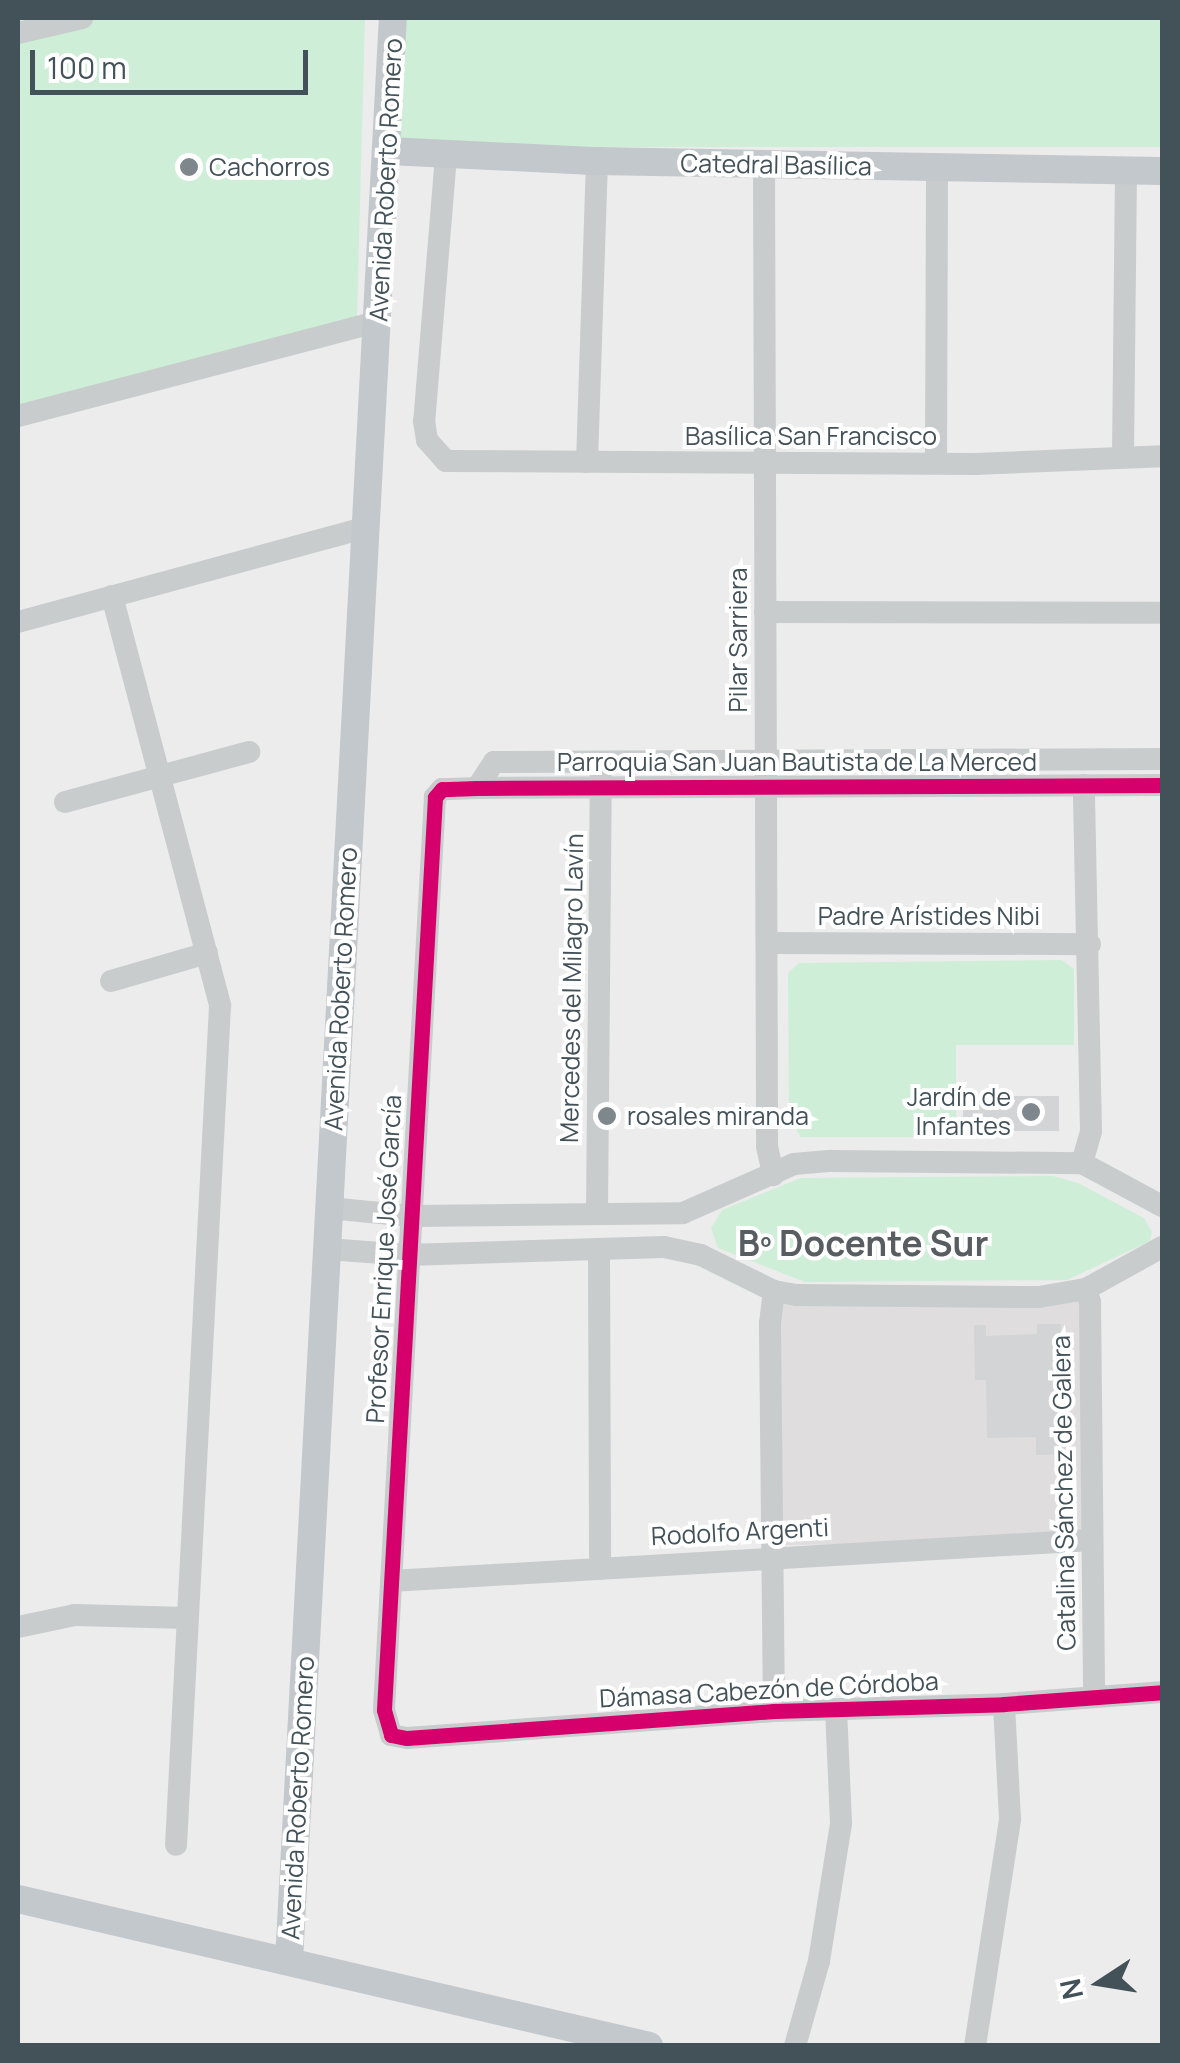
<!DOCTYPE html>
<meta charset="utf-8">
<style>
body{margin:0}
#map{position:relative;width:1180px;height:2063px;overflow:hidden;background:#edecec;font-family:Manrope,sans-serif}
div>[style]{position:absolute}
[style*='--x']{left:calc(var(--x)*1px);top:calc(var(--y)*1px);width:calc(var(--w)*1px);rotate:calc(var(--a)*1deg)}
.education>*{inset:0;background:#dfddde;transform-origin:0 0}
.green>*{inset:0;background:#ceeed7;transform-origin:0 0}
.building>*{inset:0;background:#d3d4d5;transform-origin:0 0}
.minor>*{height:22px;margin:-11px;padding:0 11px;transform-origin:11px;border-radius:11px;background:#c8cccd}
.major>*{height:28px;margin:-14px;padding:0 14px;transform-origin:14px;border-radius:14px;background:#c3c8cc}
.cycleway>*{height:15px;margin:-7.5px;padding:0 7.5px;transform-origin:7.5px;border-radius:7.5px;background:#d6006c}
.dots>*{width:28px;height:28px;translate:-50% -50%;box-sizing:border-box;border:5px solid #fff;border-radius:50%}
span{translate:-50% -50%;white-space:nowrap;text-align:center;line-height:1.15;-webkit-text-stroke:8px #fff;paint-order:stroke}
.street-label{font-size:25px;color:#435259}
.poi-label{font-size:25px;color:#435259}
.left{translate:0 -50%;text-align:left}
.right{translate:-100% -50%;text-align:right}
.district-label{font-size:35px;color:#585d61;font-weight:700}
.frame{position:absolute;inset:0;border:20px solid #435259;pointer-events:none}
.north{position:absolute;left:1050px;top:1933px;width:100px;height:100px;-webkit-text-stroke:8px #fff;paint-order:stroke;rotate:258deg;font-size:28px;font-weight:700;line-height:40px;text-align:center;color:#435259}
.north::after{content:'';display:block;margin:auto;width:35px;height:45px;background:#435259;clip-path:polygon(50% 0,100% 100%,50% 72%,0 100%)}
.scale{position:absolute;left:30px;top:50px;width:278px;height:45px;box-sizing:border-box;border:5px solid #435259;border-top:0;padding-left:12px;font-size:30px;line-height:35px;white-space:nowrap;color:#435259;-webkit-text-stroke:8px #fff;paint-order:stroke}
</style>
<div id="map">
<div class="education">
<div style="left:1085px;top:1289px;width:251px;height:310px;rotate:89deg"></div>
</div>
<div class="green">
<div style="clip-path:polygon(18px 18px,365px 18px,357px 317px,18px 408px)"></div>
<div style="left:400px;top:18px;width:762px;height:129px"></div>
<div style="clip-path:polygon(1062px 960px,1074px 969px,1074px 1045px,956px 1045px,956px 1137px,801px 1137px,789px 1119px,788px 973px,799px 963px)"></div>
<div style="clip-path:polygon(1053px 1176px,1078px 1183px,1144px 1218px,1152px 1232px,1150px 1241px,1067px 1280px,805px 1282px,718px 1248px,711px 1228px,722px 1210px,801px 1178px)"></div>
</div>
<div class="building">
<div style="left:963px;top:1096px;width:96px;height:35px"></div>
<div style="clip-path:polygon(1037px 1324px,1061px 1324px,1065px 1454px,1036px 1455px,1036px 1437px,987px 1438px,986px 1380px,975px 1380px,974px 1325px,986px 1325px,986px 1336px,1037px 1334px)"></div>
</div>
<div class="minor">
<div style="--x:18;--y:33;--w:66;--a:-13.2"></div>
<div style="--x:446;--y:156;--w:266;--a:94.7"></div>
<div style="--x:424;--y:421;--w:19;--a:81"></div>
<div style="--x:427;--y:440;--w:28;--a:48"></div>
<div style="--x:446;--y:461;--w:529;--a:0.32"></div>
<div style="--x:975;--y:464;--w:187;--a:-2.4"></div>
<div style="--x:764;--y:165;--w:981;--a:89.82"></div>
<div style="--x:767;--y:1146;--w:30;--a:78"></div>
<div style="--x:18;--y:416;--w:374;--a:-14.7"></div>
<div style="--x:1123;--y:457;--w:286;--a:-89.4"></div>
<div style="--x:587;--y:462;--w:301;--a:-88.1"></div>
<div style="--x:936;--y:463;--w:294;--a:-89.8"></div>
<div style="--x:112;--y:596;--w:424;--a:75.2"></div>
<div style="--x:220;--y:1006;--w:840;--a:93"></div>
<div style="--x:765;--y:612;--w:397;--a:0.1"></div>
<div style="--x:18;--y:622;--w:360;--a:-15.2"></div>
<div style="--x:1162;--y:785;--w:685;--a:179.75"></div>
<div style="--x:477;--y:788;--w:35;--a:178"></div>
<div style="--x:442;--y:789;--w:11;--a:131"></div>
<div style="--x:435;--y:797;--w:914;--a:93.2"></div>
<div style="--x:384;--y:1710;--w:26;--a:74"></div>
<div style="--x:391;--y:1735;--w:16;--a:11"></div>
<div style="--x:407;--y:1738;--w:368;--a:-4.2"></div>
<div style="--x:774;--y:1711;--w:230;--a:-1.7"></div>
<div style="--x:1004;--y:1704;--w:158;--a:-4.3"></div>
<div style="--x:477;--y:788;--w:31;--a:-57"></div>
<div style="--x:494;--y:762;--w:668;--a:-0.26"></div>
<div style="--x:65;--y:802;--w:191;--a:-15.2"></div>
<div style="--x:767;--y:943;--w:323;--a:0.2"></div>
<div style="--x:111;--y:981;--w:100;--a:-16.3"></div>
<div style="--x:1082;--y:1163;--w:33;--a:-74"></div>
<div style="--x:1091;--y:1131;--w:346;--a:-91.2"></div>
<div style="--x:329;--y:1208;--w:82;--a:5.6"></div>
<div style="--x:411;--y:1216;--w:272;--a:-0.6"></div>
<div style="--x:683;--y:1213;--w:121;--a:-23.8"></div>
<div style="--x:794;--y:1164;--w:37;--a:-5"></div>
<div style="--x:831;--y:1161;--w:251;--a:0.5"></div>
<div style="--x:1082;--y:1163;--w:91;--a:28.3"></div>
<div style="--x:597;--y:1214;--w:442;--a:-89.5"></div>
<div style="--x:327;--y:1249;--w:81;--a:4.2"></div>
<div style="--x:408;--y:1255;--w:256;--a:-1.8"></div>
<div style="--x:664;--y:1247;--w:38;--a:12"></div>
<div style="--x:701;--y:1255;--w:81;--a:26.3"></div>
<div style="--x:774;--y:1291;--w:23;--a:10"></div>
<div style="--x:797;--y:1295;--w:242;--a:0.5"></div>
<div style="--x:1039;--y:1297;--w:48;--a:-9.7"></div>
<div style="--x:1086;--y:1289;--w:87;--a:-28.9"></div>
<div style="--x:599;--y:1250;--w:318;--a:89.8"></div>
<div style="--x:1086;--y:1289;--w:14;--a:73"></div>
<div style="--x:1090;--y:1302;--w:395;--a:89.4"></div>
<div style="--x:391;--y:1581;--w:702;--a:-3.35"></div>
<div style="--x:18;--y:1627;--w:58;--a:-11.9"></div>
<div style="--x:75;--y:1615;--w:112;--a:1.5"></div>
<div style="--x:774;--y:1711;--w:388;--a:-90.6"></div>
<div style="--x:770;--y:1323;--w:32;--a:-83"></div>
<div style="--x:795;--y:2046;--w:88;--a:-74.2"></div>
<div style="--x:819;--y:1961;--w:140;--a:-80.9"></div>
<div style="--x:841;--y:1823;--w:113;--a:-92.5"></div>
<div style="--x:975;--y:2046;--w:230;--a:-81.2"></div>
<div style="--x:1010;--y:1819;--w:115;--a:-93"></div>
</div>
<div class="major">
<div style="--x:389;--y:151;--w:208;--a:2.8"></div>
<div style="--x:597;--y:161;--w:565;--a:1.01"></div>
<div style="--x:18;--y:1899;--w:648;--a:13.11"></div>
<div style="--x:289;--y:1961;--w:1946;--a:-86.94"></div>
</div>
<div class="cycleway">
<div style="--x:1162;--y:785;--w:685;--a:179.75"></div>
<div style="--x:477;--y:788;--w:35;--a:178"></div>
<div style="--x:442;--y:789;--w:11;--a:131"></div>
<div style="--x:435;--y:797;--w:914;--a:93.2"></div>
<div style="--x:384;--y:1710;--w:26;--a:74"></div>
<div style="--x:391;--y:1735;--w:16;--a:11"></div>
<div style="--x:407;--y:1738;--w:368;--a:-4.2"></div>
<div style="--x:774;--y:1711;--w:230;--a:-1.7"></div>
<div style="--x:1004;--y:1704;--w:158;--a:-4.3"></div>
</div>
<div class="dots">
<div style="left:189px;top:167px;background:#7e888c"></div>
<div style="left:1031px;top:1112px;background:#7e888c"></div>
<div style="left:607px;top:1116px;background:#7e888c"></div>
</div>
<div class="street-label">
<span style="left:776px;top:165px;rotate:1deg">Catedral Basílica</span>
<span style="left:386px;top:180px;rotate:-87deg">Avenida Roberto Romero</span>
<span style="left:811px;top:436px">Basílica San Francisco</span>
<span style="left:738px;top:640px;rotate:-90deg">Pilar Sarriera</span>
<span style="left:797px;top:762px">Parroquia San Juan Bautista de La Merced</span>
<span style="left:929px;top:916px">Padre Arístides Nibi</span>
<span style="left:572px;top:988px;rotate:-89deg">Mercedes del Milagro Lavín</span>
<span style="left:341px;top:989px;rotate:-87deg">Avenida Roberto Romero</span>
<span style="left:384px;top:1259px;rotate:-87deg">Profesor Enrique José García</span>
<span style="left:1064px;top:1493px;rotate:-91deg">Catalina Sánchez de Galera</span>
<span style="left:740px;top:1532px;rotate:-3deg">Rodolfo Argenti</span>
<span style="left:769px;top:1690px;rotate:-3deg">Dámasa Cabezón de Córdoba</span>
<span style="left:298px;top:1798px;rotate:-87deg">Avenida Roberto Romero</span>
</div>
<div class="poi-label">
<span class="left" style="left:209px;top:167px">Cachorros</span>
<span class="right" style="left:1011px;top:1112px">Jardín de<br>Infantes</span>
<span class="left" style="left:627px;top:1116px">rosales miranda</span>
</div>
<div class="district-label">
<span style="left:863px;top:1243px">Bº Docente Sur</span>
</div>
<div class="frame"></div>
<div class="north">N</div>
<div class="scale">100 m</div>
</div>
